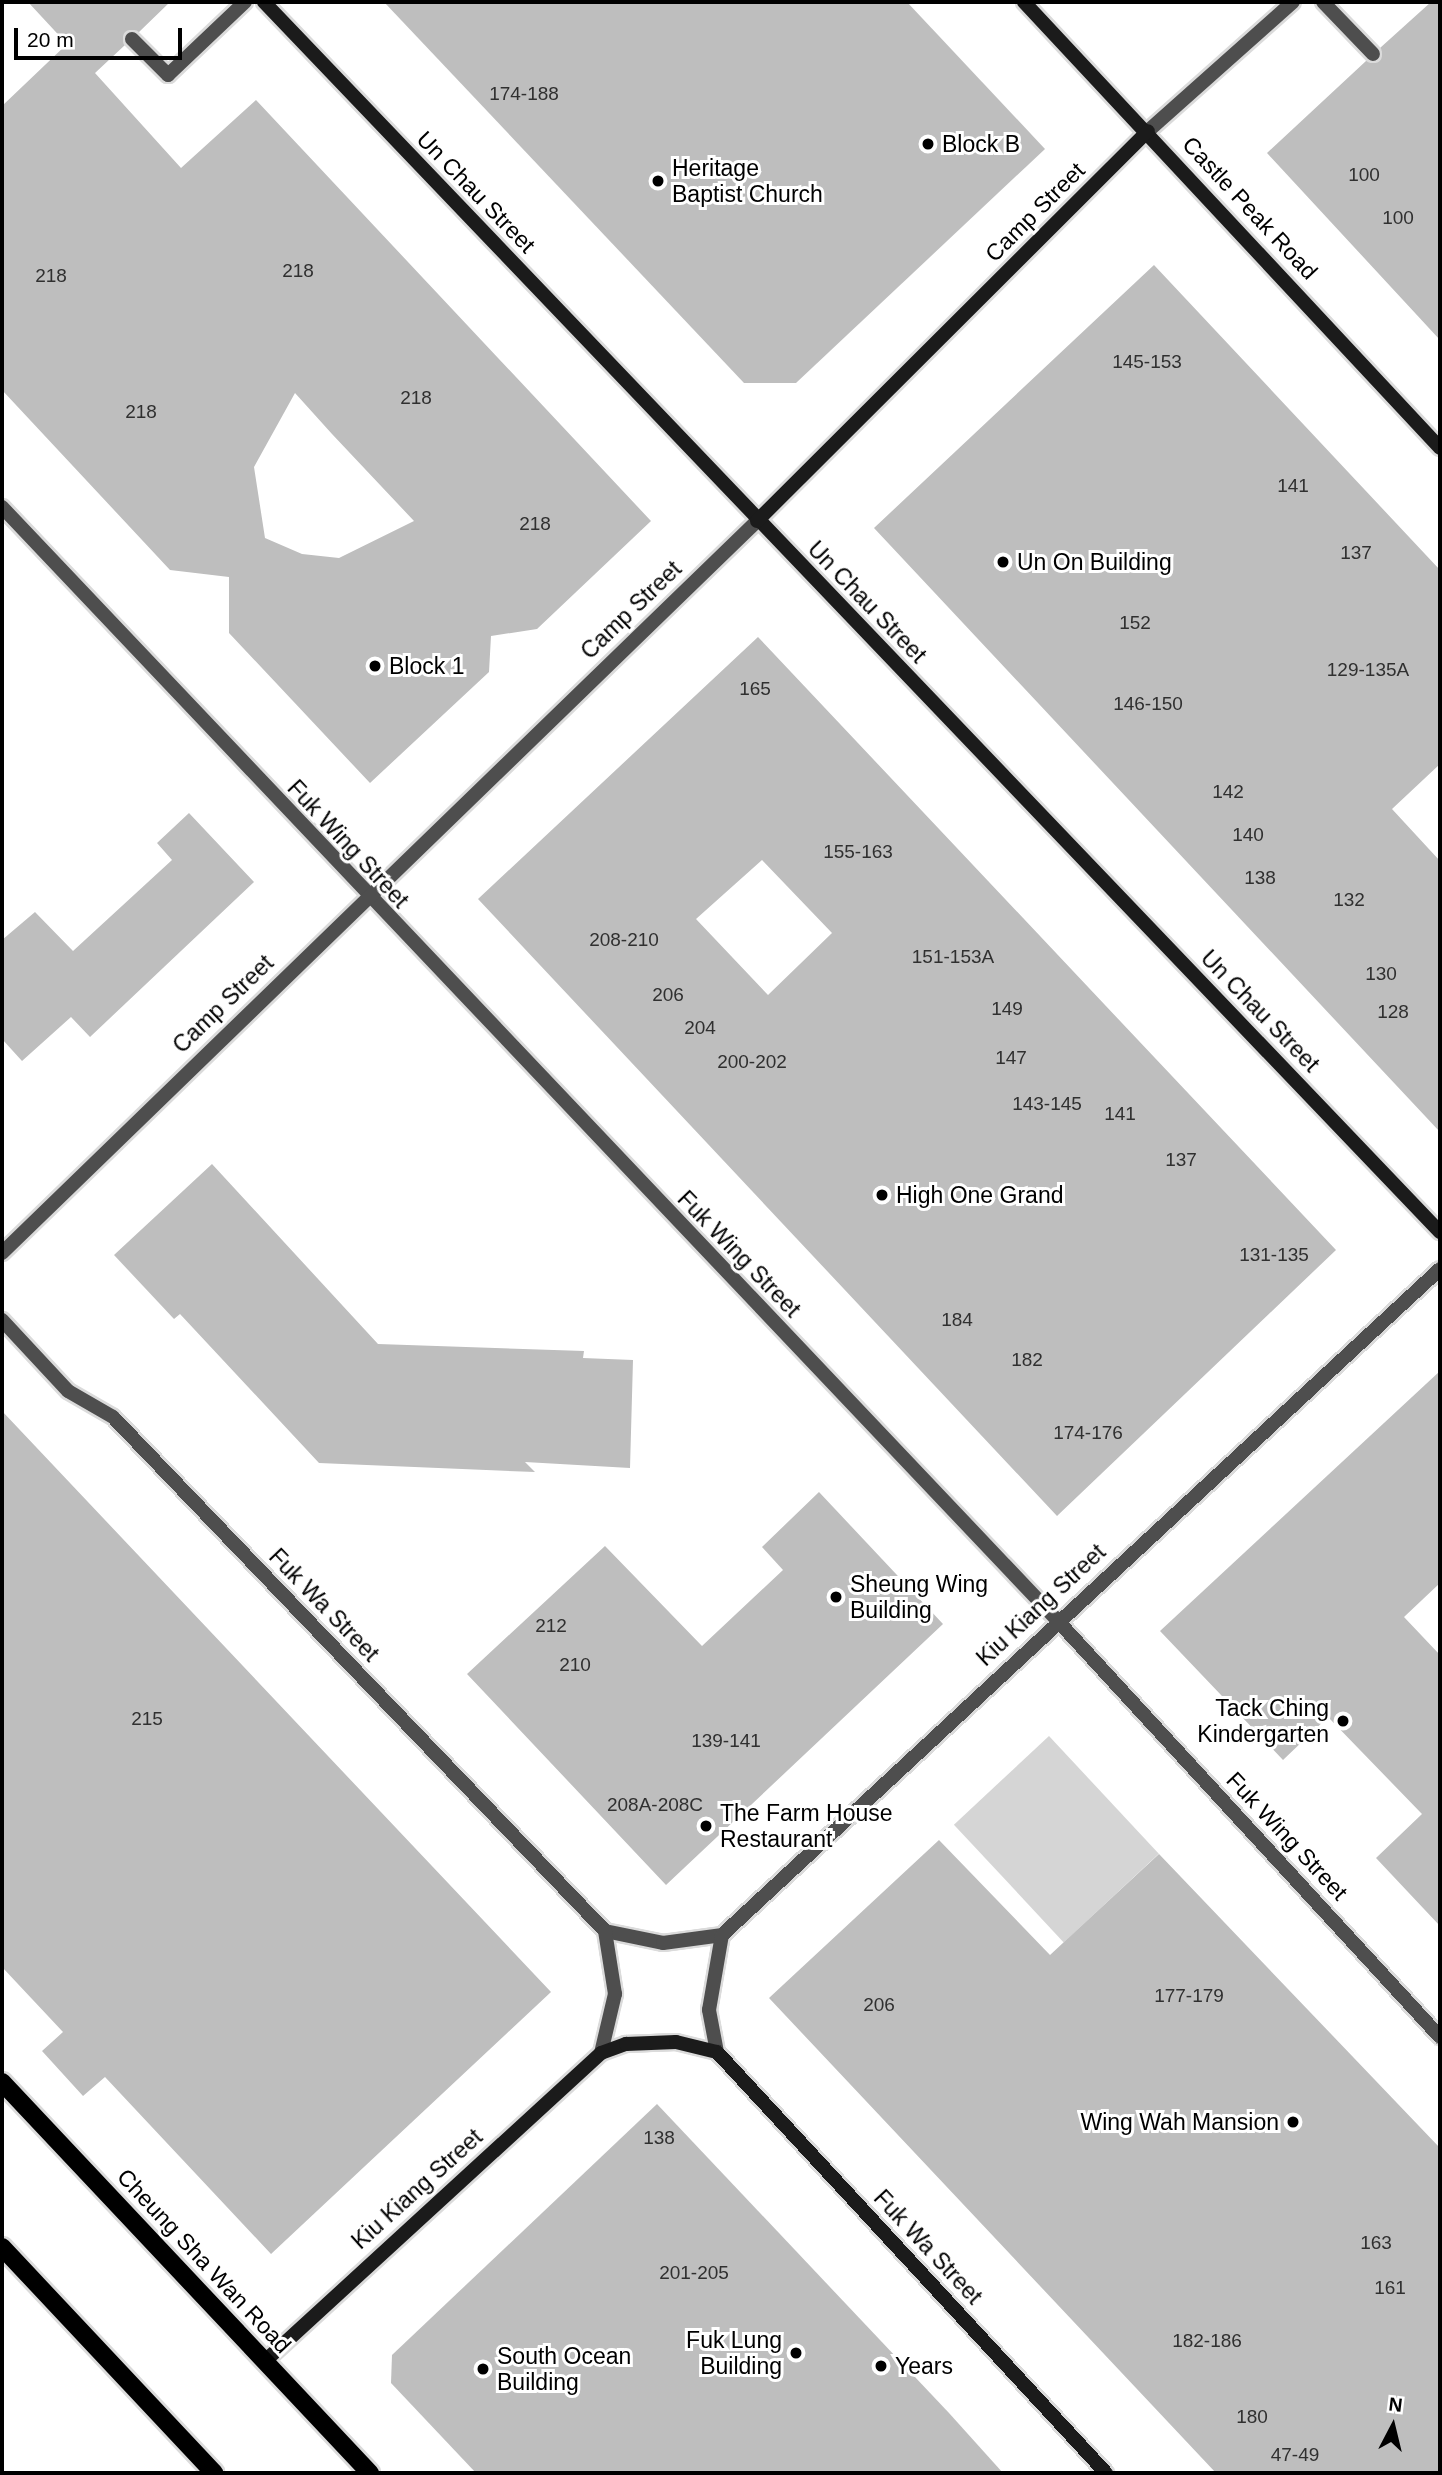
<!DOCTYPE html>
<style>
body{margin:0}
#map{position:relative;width:1442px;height:2475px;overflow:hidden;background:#fff;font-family:Arial,sans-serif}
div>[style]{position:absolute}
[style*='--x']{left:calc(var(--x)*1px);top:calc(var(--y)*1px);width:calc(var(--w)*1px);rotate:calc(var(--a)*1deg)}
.green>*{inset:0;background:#d5d5d5;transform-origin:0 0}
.building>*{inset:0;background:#bebebe}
.roads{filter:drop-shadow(2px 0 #dbdbdb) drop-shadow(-2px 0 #dbdbdb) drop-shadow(0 2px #dbdbdb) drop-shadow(0 -2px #dbdbdb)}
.lane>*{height:14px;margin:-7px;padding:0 7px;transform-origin:7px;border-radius:7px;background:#4e4e4e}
.street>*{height:14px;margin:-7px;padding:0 7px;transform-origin:7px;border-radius:7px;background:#4e4e4e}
.secondary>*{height:14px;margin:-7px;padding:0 7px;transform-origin:7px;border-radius:7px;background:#1b1b1b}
.primary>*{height:18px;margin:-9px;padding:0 9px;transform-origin:9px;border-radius:9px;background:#000}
.dots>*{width:19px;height:19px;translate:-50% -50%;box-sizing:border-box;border:4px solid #fff;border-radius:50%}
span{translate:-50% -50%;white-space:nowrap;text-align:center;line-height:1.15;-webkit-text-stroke:6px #fff;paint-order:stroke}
.number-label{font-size:19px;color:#303030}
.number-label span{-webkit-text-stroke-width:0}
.poi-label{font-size:23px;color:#000}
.left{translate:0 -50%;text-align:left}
.right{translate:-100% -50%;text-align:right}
.street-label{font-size:23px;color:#000}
.frame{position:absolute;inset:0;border:4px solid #000;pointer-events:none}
.north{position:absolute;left:1358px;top:2391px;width:70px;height:70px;-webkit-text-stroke:5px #fff;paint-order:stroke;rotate:7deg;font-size:19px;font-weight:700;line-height:28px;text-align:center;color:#000}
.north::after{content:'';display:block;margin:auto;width:24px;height:32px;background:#000;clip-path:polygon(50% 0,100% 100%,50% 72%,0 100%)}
.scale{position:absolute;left:14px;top:28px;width:168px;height:32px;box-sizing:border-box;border:4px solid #000;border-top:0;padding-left:9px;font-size:21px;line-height:24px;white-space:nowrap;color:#000;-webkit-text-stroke:5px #fff;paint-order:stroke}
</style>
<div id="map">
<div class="green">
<div style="left:1049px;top:1736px;width:161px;height:130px;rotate:47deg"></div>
</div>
<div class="building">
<div style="clip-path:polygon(evenodd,28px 2px,170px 2px,139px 32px,126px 32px,125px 45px,95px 73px,181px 168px,256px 100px,651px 521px,537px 629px,491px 636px,489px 672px,370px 783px,229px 633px,229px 577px,170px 570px,2px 390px,2px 106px,67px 44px,28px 2px,295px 393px,332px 434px,414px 521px,339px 558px,302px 554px,265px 538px,254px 467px,295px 393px)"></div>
<div style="clip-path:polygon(384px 2px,907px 2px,1045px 149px,796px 383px,744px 383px)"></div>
<div style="clip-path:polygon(1431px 2px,1440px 2px,1440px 340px,1267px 153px,1366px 61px,1379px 61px,1380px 48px)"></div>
<div style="clip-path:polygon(1154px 265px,1440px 570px,1440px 764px,1392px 809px,1440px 861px,1440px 1132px,874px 528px)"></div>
<div style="clip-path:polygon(evenodd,758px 637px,1336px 1250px,1057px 1516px,478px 899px,758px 637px,762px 860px,832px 933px,768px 995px,696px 919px,762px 860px)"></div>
<div style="clip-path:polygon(189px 813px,254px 882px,90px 1037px,71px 1017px,22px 1061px,2px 1039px,2px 940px,35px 912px,73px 951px,172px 860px,157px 843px)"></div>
<div style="clip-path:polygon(212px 1164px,378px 1344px,584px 1351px,583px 1358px,633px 1360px,630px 1468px,525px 1462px,535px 1472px,319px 1463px,180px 1314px,174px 1319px,114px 1255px)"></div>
<div style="clip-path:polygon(1440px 1371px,1440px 1583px,1404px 1617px,1440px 1655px,1440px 1926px,1376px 1858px,1422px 1814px,1328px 1717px,1283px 1760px,1160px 1631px)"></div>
<div style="clip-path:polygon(2px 1411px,551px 1992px,271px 2254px,105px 2077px,83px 2096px,42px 2051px,63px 2032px,2px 1967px)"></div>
<div style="clip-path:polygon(819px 1492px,943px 1624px,666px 1885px,467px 1674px,605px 1546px,702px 1646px,783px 1570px,762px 1547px)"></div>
<div style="clip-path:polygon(939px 1840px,1050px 1955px,1159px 1854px,1440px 2148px,1440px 2473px,1216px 2473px,769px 1998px)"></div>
<div style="clip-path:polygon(657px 2104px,949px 2413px,1003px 2473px,476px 2473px,391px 2383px,392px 2355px)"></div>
</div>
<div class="roads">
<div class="lane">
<div style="--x:1323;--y:2;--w:72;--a:46.1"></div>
<div style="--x:132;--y:39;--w:51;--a:45"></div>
<div style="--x:168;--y:75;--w:106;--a:-43.5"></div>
</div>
<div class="street">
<div style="--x:1148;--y:131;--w:194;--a:-41.7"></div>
<div style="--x:2;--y:507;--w:1534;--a:46.53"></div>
<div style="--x:1057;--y:1620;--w:566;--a:47.43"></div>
<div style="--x:2;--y:1253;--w:1052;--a:-44.11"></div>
<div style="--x:2;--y:1320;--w:97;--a:47.1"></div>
<div style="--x:68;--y:1391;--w:52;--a:30"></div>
<div style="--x:113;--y:1417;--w:712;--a:46.25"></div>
<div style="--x:605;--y:1931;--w:59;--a:11.7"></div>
<div style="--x:663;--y:1943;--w:60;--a:-7.7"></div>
<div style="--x:717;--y:2052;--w:43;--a:-100.8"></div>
<div style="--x:709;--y:2010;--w:76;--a:-80.2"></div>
<div style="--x:722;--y:1935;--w:979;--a:-42.85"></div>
<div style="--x:601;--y:2053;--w:61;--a:-76.7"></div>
<div style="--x:615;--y:1994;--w:64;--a:-99"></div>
</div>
<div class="secondary">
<div style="--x:264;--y:2;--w:1702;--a:46.29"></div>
<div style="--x:1024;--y:2;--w:610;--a:46.99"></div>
<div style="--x:757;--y:521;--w:552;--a:-44.93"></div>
<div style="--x:265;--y:2361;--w:456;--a:-42.5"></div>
<div style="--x:601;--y:2053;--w:27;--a:-20"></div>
<div style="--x:626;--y:2044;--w:50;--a:-2.3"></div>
<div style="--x:676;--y:2042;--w:42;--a:13.7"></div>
<div style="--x:717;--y:2052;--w:573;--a:47.26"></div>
</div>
<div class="primary">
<div style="--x:2;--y:2082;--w:537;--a:46.74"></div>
<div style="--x:2;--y:2247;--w:310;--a:46.8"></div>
</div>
</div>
<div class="dots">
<div style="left:928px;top:144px;background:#000"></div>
<div style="left:658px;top:181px;background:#000"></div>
<div style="left:1003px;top:562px;background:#000"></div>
<div style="left:375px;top:666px;background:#000"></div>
<div style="left:882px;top:1195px;background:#000"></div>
<div style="left:836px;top:1597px;background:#000"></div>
<div style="left:1343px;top:1721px;background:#000"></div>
<div style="left:706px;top:1826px;background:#000"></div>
<div style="left:1293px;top:2122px;background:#000"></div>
<div style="left:796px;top:2353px;background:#000"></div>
<div style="left:881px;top:2366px;background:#000"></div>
<div style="left:483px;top:2369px;background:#000"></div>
</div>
<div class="number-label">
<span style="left:524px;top:94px">174-188</span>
<span style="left:1364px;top:175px">100</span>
<span style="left:1398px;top:218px">100</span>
<span style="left:298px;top:271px">218</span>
<span style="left:51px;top:276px">218</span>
<span style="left:1147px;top:362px">145-153</span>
<span style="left:416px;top:398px">218</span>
<span style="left:141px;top:412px">218</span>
<span style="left:1293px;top:486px">141</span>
<span style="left:535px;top:524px">218</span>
<span style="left:1356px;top:553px">137</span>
<span style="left:1135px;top:623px">152</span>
<span style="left:1368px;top:670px">129-135A</span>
<span style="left:755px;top:689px">165</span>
<span style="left:1148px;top:704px">146-150</span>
<span style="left:1228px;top:792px">142</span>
<span style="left:1248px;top:835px">140</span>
<span style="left:858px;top:852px">155-163</span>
<span style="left:1260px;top:878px">138</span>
<span style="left:1349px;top:900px">132</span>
<span style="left:624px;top:940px">208-210</span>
<span style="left:953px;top:957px">151-153A</span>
<span style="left:1381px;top:974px">130</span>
<span style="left:668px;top:995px">206</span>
<span style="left:1007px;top:1009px">149</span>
<span style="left:1393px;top:1012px">128</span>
<span style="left:700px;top:1028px">204</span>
<span style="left:1011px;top:1058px">147</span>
<span style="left:752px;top:1062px">200-202</span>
<span style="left:1047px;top:1104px">143-145</span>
<span style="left:1120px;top:1114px">141</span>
<span style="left:1181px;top:1160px">137</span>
<span style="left:1274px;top:1255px">131-135</span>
<span style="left:957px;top:1320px">184</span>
<span style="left:1027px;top:1360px">182</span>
<span style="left:1088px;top:1433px">174-176</span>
<span style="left:551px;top:1626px">212</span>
<span style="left:575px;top:1665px">210</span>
<span style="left:147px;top:1719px">215</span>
<span style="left:726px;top:1741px">139-141</span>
<span style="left:655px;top:1805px">208A-208C</span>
<span style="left:1189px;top:1996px">177-179</span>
<span style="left:879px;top:2005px">206</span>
<span style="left:659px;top:2138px">138</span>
<span style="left:1376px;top:2243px">163</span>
<span style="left:694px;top:2273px">201-205</span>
<span style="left:1390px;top:2288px">161</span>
<span style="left:1207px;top:2341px">182-186</span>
<span style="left:1252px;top:2417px">180</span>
<span style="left:1295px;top:2455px">47-49</span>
</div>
<div class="poi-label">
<span class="left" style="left:942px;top:144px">Block B</span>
<span class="left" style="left:672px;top:181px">Heritage<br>Baptist Church</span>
<span class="left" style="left:1017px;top:562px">Un On Building</span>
<span class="left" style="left:389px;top:666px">Block 1</span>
<span class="left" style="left:896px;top:1195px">High One Grand</span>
<span class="left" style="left:850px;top:1597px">Sheung Wing<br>Building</span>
<span class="right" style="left:1329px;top:1721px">Tack Ching<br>Kindergarten</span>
<span class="left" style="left:720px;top:1826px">The Farm House<br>Restaurant</span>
<span class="right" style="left:1279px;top:2122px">Wing Wah Mansion</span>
<span class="right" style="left:782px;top:2353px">Fuk Lung<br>Building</span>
<span class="left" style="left:497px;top:2369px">South Ocean<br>Building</span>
<span class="left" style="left:895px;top:2366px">Years</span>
</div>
<div class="street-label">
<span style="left:476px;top:192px;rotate:46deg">Un Chau Street</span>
<span style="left:1250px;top:208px;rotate:47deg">Castle Peak Road</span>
<span style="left:1035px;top:212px;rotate:-45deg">Camp Street</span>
<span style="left:867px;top:602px;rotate:46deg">Un Chau Street</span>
<span style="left:631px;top:610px;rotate:-44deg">Camp Street</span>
<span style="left:348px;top:844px;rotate:47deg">Fuk Wing Street</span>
<span style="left:223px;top:1004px;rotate:-44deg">Camp Street</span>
<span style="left:1260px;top:1011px;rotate:46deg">Un Chau Street</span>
<span style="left:739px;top:1254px;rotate:46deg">Fuk Wing Street</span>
<span style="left:324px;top:1605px;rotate:46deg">Fuk Wa Street</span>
<span style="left:1041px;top:1605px;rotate:-43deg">Kiu Kiang Street</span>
<span style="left:1287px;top:1836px;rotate:47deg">Fuk Wing Street</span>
<span style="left:417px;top:2189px;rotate:-42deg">Kiu Kiang Street</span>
<span style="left:928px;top:2247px;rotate:47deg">Fuk Wa Street</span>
<span style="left:204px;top:2261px;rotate:47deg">Cheung Sha Wan Road</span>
</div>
<div class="frame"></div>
<div class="north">N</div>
<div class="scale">20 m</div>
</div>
